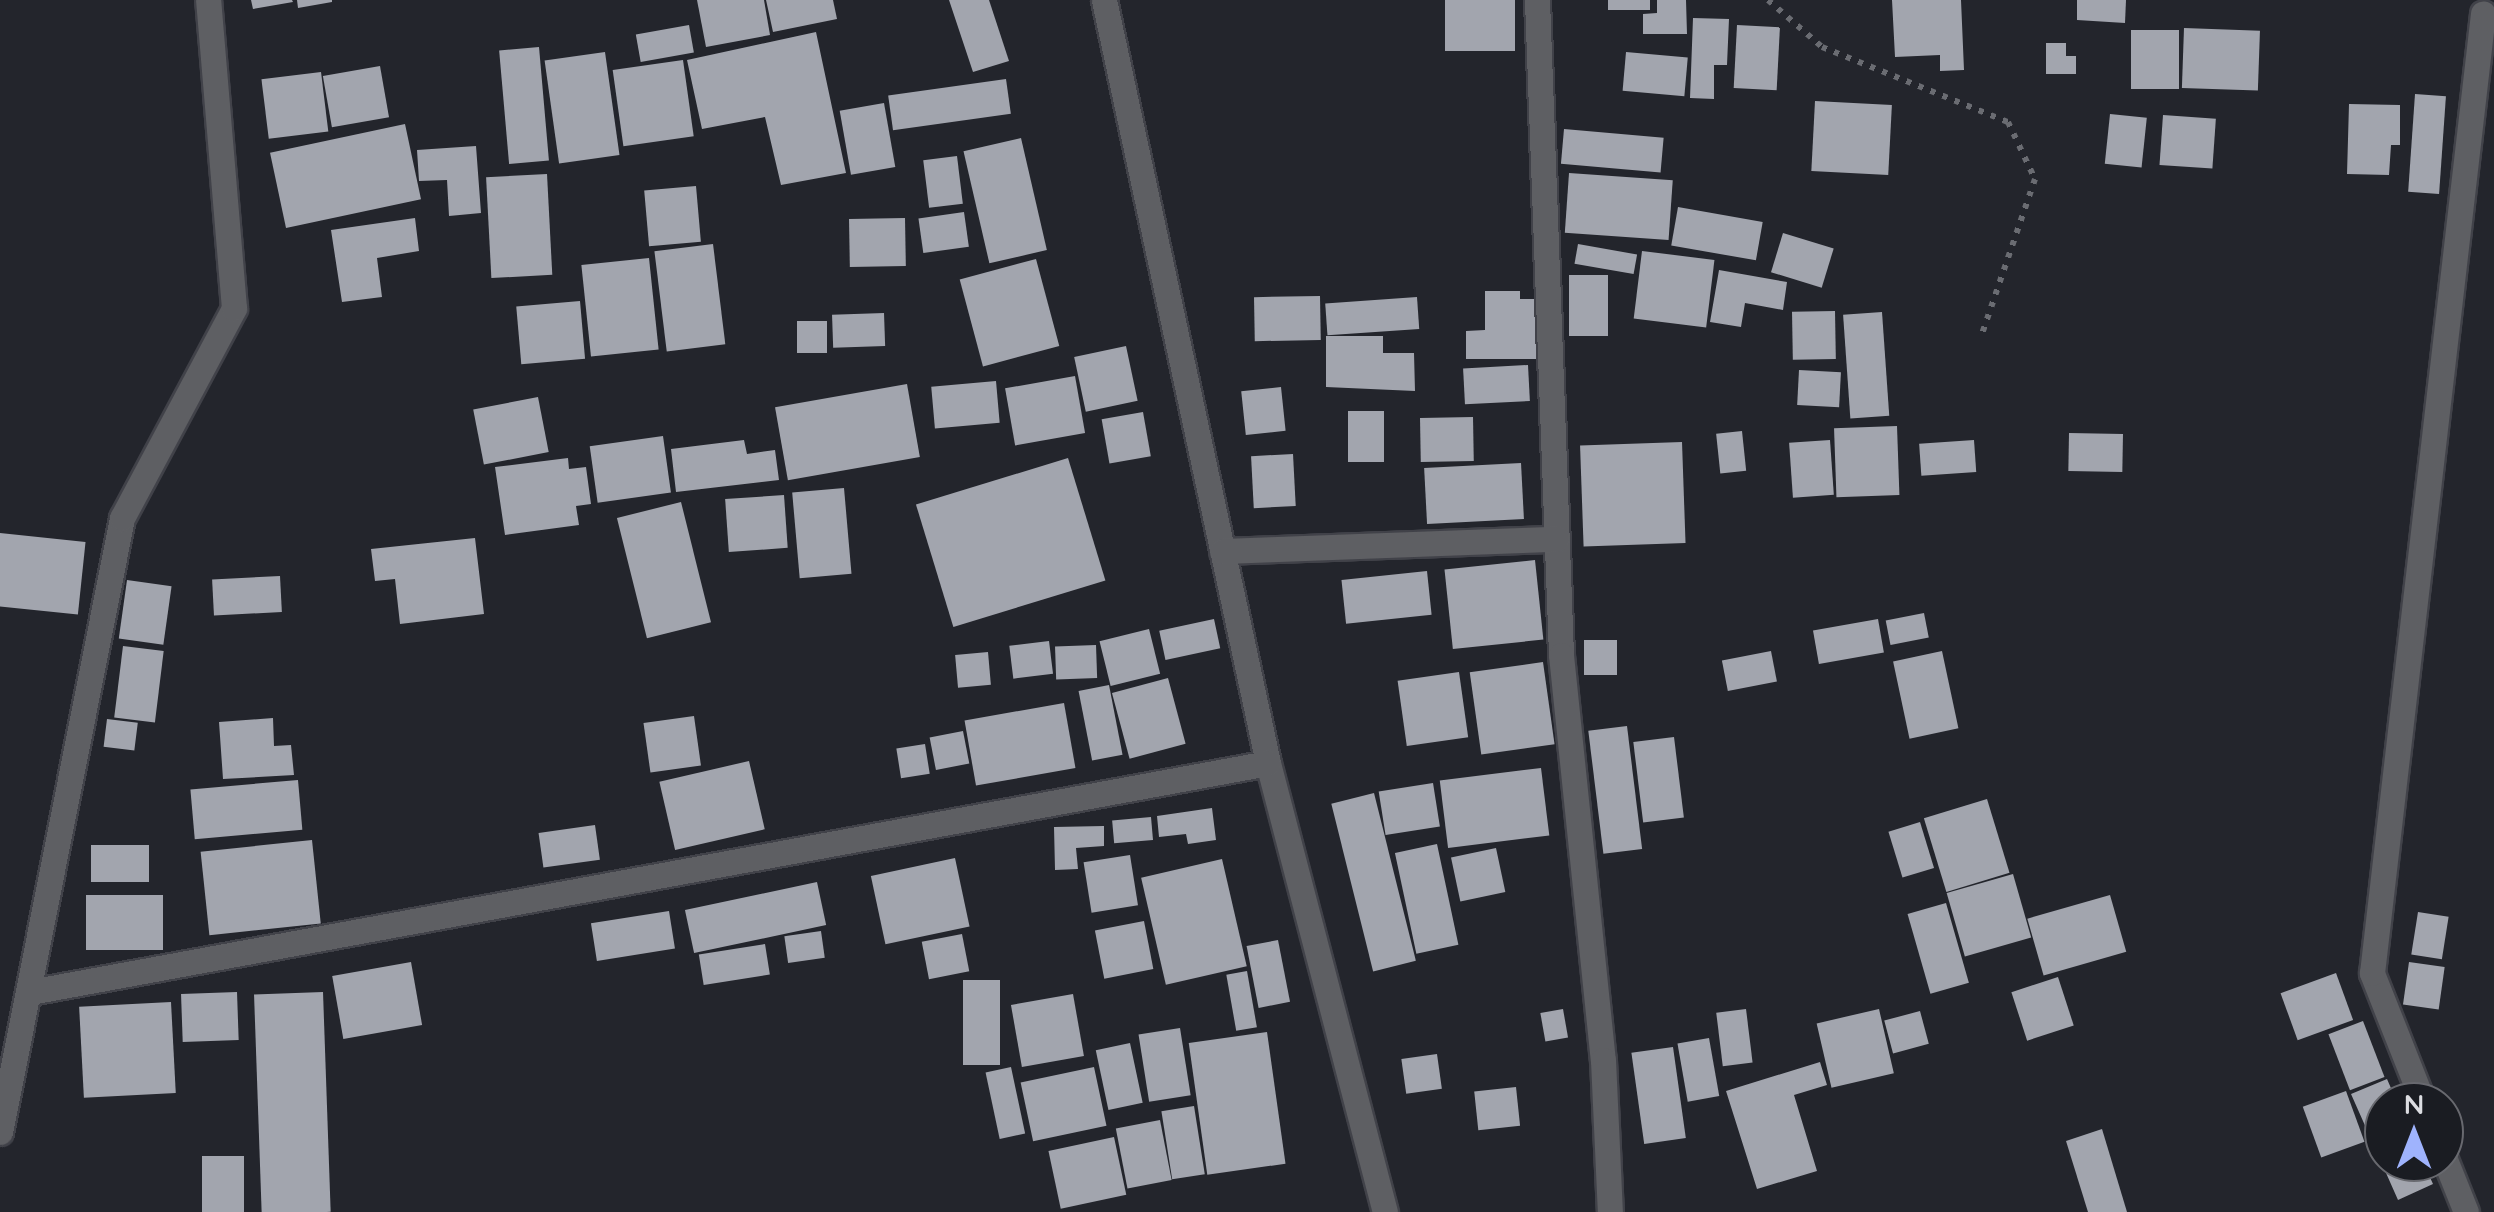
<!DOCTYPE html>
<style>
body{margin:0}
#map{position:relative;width:2494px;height:1212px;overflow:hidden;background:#23252c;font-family:Quicksand,sans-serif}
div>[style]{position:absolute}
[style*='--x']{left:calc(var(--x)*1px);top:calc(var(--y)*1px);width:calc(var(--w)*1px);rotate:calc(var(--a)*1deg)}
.building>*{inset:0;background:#a2a5ae;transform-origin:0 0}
.path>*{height:6px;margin-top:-3px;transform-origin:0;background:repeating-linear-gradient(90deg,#6a6c72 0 5px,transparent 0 13px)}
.roads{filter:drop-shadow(2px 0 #414249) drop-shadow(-2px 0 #414249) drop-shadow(0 2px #414249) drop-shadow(0 -2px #414249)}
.street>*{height:25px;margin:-12.5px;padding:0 12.5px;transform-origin:12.5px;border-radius:12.5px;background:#5e5f63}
span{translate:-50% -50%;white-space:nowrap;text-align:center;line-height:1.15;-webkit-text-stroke:10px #1a1c22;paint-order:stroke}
.north{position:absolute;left:2364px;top:1082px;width:100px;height:100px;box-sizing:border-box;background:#1a1c22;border:2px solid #68696f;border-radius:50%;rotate:0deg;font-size:28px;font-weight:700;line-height:40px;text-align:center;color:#dcdde2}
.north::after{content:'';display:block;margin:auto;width:35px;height:45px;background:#9fb3fd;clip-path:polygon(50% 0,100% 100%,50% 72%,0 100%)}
</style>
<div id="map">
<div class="building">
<div style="clip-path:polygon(251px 0,292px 0,293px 2px,253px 9px)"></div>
<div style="clip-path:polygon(297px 0,332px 0,332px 2px,298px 8px)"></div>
<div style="clip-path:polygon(697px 0,764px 0,770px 35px,706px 47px)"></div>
<div style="clip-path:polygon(766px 0,833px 0,837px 19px,773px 32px)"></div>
<div style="clip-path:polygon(949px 0,989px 0,1009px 61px,973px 72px)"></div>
<div style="left:1445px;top:0;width:70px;height:51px"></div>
<div style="left:1608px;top:0;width:42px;height:10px"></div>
<div style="clip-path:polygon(1657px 0,1686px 0,1687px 34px,1643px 34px,1643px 14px,1657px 13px)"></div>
<div style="clip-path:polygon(1892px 0,1961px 0,1964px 70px,1940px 71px,1940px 55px,1895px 57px)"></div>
<div style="clip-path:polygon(2077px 0,2126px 0,2125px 23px,2077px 20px)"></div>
<div style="clip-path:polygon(1693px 18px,1729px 19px,1727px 65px,1714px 65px,1714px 99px,1690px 98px)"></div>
<div style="left:689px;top:25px;width:28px;height:54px;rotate:80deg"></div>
<div style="left:1737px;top:25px;width:43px;height:63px;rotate:3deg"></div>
<div style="left:2184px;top:28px;width:76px;height:60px;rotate:2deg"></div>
<div style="left:2179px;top:30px;width:59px;height:48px;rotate:90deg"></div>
<div style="clip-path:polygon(816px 32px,846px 173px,781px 185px,765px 117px,702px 129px,687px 60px)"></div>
<div style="clip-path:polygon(2046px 43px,2066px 43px,2066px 56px,2076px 56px,2076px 74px,2046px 74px)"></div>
<div style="left:539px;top:47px;width:114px;height:40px;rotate:85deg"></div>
<div style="left:605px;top:52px;width:104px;height:61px;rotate:82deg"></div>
<div style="left:1626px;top:52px;width:62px;height:39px;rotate:5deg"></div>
<div style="left:683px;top:60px;width:77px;height:71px;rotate:82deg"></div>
<div style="left:380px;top:66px;width:52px;height:58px;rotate:80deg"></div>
<div style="left:321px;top:72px;width:60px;height:60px;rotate:83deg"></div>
<div style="left:1006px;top:79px;width:35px;height:119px;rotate:82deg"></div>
<div style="left:2415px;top:94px;width:31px;height:98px;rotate:4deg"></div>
<div style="left:1815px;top:101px;width:77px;height:70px;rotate:3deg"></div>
<div style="left:884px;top:103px;width:65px;height:45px;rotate:80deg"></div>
<div style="clip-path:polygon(2349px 104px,2400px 105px,2400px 145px,2391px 145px,2389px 175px,2347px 174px)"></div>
<div style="left:2110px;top:114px;width:37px;height:50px;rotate:6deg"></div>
<div style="left:2163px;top:115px;width:53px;height:50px;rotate:4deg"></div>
<div style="left:405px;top:124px;width:77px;height:138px;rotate:78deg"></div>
<div style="left:1564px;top:129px;width:100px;height:35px;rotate:5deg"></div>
<div style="left:1021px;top:138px;width:115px;height:59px;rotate:77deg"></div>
<div style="clip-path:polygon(476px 146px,481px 213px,449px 216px,447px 180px,419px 181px,417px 150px)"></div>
<div style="left:957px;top:156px;width:48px;height:34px;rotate:83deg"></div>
<div style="left:1569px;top:173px;width:104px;height:60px;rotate:4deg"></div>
<div style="left:547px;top:174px;width:101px;height:61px;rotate:87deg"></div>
<div style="left:696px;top:186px;width:56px;height:52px;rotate:85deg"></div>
<div style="left:1678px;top:207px;width:86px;height:39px;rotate:10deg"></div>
<div style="left:964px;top:212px;width:35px;height:46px;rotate:82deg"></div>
<div style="clip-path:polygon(415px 218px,419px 251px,377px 258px,382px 297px,342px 302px,331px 230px)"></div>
<div style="left:905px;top:218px;width:48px;height:56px;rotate:89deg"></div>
<div style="left:1783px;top:233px;width:53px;height:41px;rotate:17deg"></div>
<div style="left:713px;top:244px;width:101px;height:59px;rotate:83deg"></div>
<div style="left:1578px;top:244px;width:60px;height:20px;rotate:10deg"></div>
<div style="left:1642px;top:251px;width:73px;height:68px;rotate:7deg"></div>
<div style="left:649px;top:258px;width:92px;height:68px;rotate:84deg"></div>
<div style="left:1036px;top:259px;width:90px;height:79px;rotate:75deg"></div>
<div style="clip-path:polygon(1719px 270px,1787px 282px,1783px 310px,1745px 303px,1741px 327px,1710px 322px)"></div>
<div style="left:1569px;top:275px;width:39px;height:61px"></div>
<div style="clip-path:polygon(1485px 291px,1520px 291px,1520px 299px,1537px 299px,1537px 359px,1466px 359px,1466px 331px,1485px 330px)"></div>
<div style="left:1320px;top:296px;width:44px;height:66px;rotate:89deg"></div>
<div style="left:1417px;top:297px;width:32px;height:92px;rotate:86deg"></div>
<div style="left:580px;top:301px;width:58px;height:64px;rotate:85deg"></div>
<div style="left:1835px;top:311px;width:48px;height:43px;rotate:89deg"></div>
<div style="left:1882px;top:312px;width:104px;height:39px;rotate:86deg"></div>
<div style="left:884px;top:313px;width:33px;height:52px;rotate:88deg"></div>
<div style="left:797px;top:321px;width:30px;height:32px"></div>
<div style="clip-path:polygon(1326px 336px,1383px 336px,1383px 353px,1414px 353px,1415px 391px,1326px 387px)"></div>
<div style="left:1126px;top:346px;width:56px;height:53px;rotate:78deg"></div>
<div style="left:1528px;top:365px;width:36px;height:65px;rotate:87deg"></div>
<div style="left:1799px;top:370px;width:42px;height:35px;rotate:3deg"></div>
<div style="left:1075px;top:376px;width:58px;height:71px;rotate:80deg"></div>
<div style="left:996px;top:381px;width:42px;height:65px;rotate:85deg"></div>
<div style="left:907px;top:384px;width:74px;height:134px;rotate:80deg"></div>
<div style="left:1281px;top:387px;width:44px;height:40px;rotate:84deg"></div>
<div style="left:538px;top:397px;width:56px;height:66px;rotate:79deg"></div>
<div style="left:1348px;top:411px;width:36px;height:51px"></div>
<div style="left:1143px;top:412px;width:45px;height:42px;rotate:80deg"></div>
<div style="left:1473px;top:417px;width:44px;height:53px;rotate:89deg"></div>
<div style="left:1897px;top:426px;width:69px;height:63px;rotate:88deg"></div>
<div style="left:1742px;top:431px;width:40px;height:26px;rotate:84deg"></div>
<div style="left:2069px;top:433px;width:54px;height:38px;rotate:1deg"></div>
<div style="left:663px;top:436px;width:57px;height:74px;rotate:82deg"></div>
<div style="clip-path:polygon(744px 440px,747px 454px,775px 450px,779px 480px,676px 492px,671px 449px)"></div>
<div style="left:1830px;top:440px;width:55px;height:41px;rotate:86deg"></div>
<div style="left:1974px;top:440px;width:32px;height:55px;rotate:86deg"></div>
<div style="left:1682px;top:442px;width:101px;height:102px;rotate:88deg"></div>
<div style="left:1293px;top:454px;width:52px;height:42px;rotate:87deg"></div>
<div style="clip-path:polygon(568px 458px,569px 469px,586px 467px,591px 504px,576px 506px,579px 525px,505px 535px,495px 467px)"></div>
<div style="left:1068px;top:458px;width:128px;height:159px;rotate:73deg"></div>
<div style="left:1521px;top:463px;width:56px;height:97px;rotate:87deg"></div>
<div style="left:844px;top:488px;width:86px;height:52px;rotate:85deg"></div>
<div style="left:784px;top:495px;width:53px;height:59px;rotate:86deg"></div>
<div style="left:681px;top:502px;width:124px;height:66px;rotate:76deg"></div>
<div style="left:0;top:533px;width:86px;height:73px;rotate:6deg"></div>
<div style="clip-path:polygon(475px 538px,484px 614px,400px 624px,395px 579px,375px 581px,371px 549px)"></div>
<div style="left:1535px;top:560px;width:80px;height:91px;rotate:84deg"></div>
<div style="left:1427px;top:571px;width:44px;height:86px;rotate:84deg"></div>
<div style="left:280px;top:576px;width:36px;height:68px;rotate:87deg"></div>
<div style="left:127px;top:580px;width:45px;height:59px;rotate:8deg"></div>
<div style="left:1924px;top:613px;width:25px;height:39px;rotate:79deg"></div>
<div style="left:1214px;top:619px;width:30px;height:56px;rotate:78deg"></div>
<div style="left:1878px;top:619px;width:34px;height:66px;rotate:80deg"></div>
<div style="left:1149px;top:629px;width:46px;height:51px;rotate:76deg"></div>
<div style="left:1617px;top:640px;width:35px;height:33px;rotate:90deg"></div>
<div style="left:1049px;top:641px;width:33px;height:40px;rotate:83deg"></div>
<div style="left:1096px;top:645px;width:33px;height:41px;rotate:88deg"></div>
<div style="left:123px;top:646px;width:41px;height:72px;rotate:7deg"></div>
<div style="left:1771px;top:651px;width:31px;height:50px;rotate:79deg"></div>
<div style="left:1942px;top:651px;width:79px;height:50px;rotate:78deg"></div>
<div style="left:988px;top:652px;width:33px;height:33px;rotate:85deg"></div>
<div style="left:1543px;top:662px;width:83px;height:74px;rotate:82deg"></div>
<div style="left:1459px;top:672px;width:66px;height:62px;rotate:82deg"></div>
<div style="left:1168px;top:678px;width:68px;height:58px;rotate:75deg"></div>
<div style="left:1109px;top:685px;width:71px;height:31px;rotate:79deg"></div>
<div style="left:1064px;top:703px;width:66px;height:101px;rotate:80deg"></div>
<div style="left:694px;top:716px;width:50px;height:51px;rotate:82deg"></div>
<div style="clip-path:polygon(273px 718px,274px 746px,291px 745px,294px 775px,223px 779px,219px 722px)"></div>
<div style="left:107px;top:719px;width:31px;height:28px;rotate:7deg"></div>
<div style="left:1627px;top:726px;width:124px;height:39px;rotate:83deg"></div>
<div style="left:963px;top:731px;width:33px;height:34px;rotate:79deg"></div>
<div style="left:1674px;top:737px;width:81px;height:41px;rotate:83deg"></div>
<div style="left:925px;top:744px;width:30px;height:29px;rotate:81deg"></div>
<div style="left:749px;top:761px;width:70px;height:92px;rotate:77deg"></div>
<div style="left:1541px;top:768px;width:68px;height:102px;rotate:83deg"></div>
<div style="left:298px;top:780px;width:50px;height:108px;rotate:85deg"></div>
<div style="left:1433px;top:783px;width:44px;height:55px;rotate:81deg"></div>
<div style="left:1374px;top:793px;width:173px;height:44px;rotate:76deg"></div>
<div style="left:1987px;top:799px;width:77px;height:66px;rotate:73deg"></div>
<div style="clip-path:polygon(1212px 808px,1216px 840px,1188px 844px,1186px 834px,1159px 837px,1157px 816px)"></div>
<div style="left:1151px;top:817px;width:23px;height:39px;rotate:85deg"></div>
<div style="left:1920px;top:822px;width:48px;height:33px;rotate:73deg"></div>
<div style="left:595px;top:825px;width:35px;height:57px;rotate:82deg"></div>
<div style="clip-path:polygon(1104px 826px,1104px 846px,1076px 848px,1078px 869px,1055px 870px,1054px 827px)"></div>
<div style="left:312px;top:840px;width:84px;height:112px;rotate:84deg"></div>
<div style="left:1437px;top:844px;width:103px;height:43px;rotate:78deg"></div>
<div style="left:91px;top:845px;width:58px;height:37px"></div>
<div style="left:1496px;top:848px;width:45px;height:46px;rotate:78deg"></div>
<div style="left:1130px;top:855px;width:51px;height:47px;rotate:81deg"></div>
<div style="left:955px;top:858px;width:70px;height:86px;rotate:78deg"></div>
<div style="left:1222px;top:859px;width:110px;height:83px;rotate:77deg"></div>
<div style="left:2013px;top:874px;width:66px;height:69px;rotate:74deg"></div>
<div style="left:817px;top:882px;width:44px;height:135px;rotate:78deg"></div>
<div style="left:86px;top:895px;width:77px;height:55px"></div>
<div style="left:2110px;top:895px;width:59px;height:86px;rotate:74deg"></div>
<div style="left:1946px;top:903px;width:83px;height:40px;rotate:74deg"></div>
<div style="left:669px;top:911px;width:38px;height:79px;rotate:81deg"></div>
<div style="left:2418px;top:912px;width:31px;height:43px;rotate:9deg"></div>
<div style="left:1144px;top:921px;width:49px;height:50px;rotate:79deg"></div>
<div style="left:821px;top:931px;width:27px;height:37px;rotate:82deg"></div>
<div style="left:962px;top:934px;width:38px;height:41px;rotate:79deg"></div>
<div style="left:1278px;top:940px;width:63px;height:32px;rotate:79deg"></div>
<div style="left:765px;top:944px;width:31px;height:67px;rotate:81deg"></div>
<div style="left:411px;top:962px;width:64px;height:80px;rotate:80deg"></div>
<div style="left:2409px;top:962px;width:36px;height:43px;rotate:8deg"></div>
<div style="left:1247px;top:971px;width:57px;height:21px;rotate:80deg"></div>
<div style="left:2336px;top:973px;width:50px;height:59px;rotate:70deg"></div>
<div style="left:2058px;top:977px;width:51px;height:49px;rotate:72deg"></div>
<div style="left:963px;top:980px;width:37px;height:85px"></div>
<div style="left:237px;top:992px;width:48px;height:56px;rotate:88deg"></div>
<div style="left:323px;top:992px;width:220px;height:69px;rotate:88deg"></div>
<div style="left:1073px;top:994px;width:63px;height:63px;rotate:80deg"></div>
<div style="left:171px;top:1002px;width:91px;height:92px;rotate:87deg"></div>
<div style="left:1563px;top:1009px;width:29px;height:23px;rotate:80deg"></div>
<div style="left:1746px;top:1009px;width:54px;height:30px;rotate:83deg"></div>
<div style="left:1879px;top:1009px;width:66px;height:64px;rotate:77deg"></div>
<div style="left:1920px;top:1011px;width:34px;height:37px;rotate:75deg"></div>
<div style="left:2363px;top:1021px;width:60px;height:37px;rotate:69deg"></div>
<div style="left:1180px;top:1028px;width:68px;height:42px;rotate:81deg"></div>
<div style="left:1267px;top:1032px;width:133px;height:79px;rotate:82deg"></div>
<div style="left:1709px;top:1038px;width:59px;height:32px;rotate:80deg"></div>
<div style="left:1130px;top:1043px;width:61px;height:35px;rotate:78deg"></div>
<div style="left:1673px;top:1047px;width:92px;height:42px;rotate:82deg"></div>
<div style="left:1437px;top:1054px;width:35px;height:36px;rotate:82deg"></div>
<div style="clip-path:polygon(1820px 1062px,1827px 1085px,1794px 1095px,1817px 1171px,1757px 1189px,1726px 1091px)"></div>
<div style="left:1011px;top:1067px;width:68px;height:26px;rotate:78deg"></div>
<div style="left:1094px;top:1067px;width:60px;height:75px;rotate:78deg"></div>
<div style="clip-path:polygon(2387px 1079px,2397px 1102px,2384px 1102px,2384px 1162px,2423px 1162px,2433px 1184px,2398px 1200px,2351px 1094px)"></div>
<div style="left:1516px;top:1087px;width:39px;height:42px;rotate:84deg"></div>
<div style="left:2346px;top:1091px;width:54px;height:46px;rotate:70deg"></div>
<div style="left:1194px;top:1106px;width:69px;height:33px;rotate:81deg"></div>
<div style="left:1160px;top:1120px;width:61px;height:45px;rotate:79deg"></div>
<div style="clip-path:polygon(2102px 1129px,2127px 1212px,2088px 1212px,2066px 1141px)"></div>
<div style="left:1114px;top:1137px;width:59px;height:67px;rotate:78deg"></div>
<div style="left:202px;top:1156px;width:42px;height:56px"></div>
</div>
<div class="path">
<div style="--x:1768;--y:0;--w:72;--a:41"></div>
<div style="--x:1822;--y:47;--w:201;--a:22"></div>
<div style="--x:2008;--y:122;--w:63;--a:64.7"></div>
<div style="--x:2035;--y:179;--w:167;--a:108.9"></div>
</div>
<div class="roads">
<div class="street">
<div style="--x:1104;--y:0;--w:780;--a:77.87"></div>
<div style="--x:1268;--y:763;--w:464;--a:75.4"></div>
<div style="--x:1537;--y:0;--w:655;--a:87.9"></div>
<div style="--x:1561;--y:655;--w:407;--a:84.1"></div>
<div style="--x:1603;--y:1060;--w:152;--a:87.4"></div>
<div style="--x:1222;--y:551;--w:335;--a:-2.1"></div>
<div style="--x:30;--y:992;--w:1259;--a:-10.48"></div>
<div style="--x:2423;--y:1102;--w:139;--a:-111.6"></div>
<div style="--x:2372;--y:973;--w:966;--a:-83.4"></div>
<div style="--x:0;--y:1132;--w:626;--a:-78.76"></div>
<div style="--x:122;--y:518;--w:238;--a:-61.9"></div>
<div style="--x:234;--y:308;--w:309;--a:-94.8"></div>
<div style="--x:2444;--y:1157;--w:59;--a:68.2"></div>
</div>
</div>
<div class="north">N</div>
</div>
